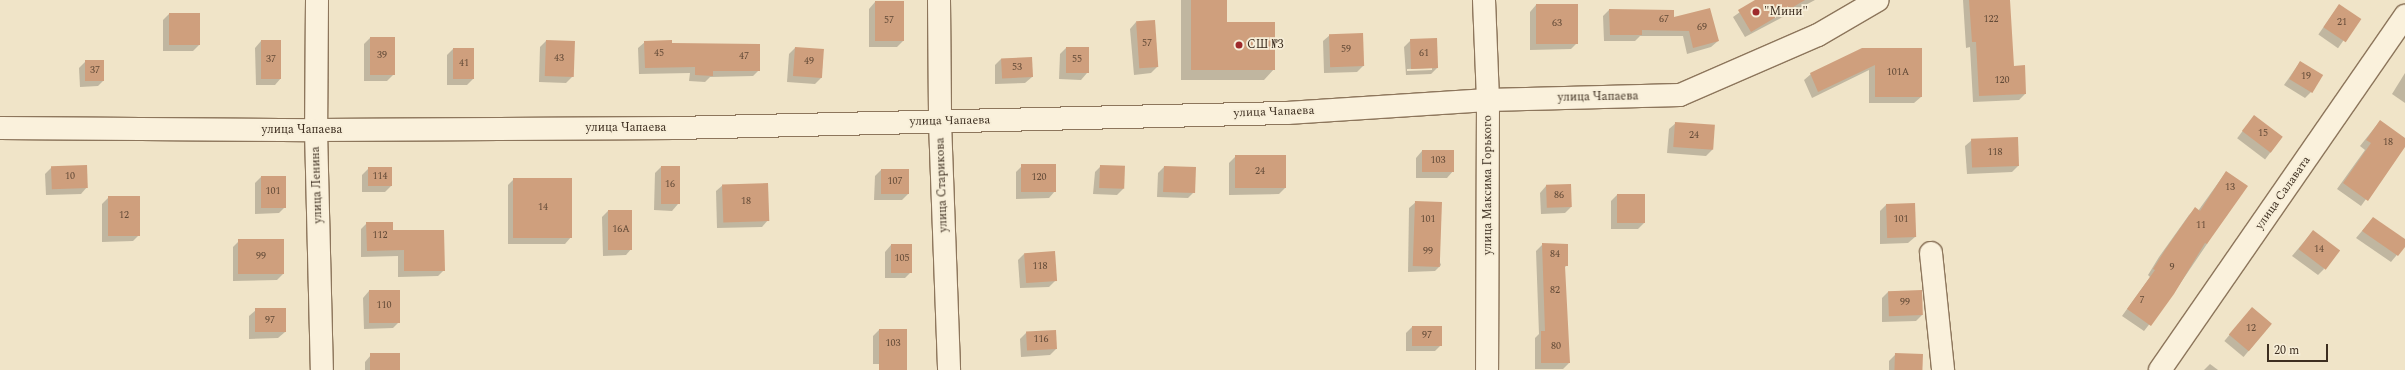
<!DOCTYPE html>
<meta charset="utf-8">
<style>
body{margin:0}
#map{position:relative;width:2405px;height:370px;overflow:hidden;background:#f0e4c8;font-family:Spectral,serif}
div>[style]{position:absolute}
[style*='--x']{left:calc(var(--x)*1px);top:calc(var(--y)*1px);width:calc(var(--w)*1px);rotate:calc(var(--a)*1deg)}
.shadow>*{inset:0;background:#0003;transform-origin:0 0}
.building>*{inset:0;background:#cf9f7d;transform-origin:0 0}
.roads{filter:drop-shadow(1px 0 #8d765c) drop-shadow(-1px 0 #8d765c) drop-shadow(0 1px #8d765c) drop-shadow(0 -1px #8d765c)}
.minor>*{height:22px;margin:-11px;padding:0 11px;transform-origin:11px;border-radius:11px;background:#faf1dc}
.dots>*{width:11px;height:11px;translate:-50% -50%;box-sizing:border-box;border:2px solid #f7eed8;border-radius:50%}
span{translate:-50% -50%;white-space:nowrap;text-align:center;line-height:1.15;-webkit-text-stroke:3.5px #f7eed8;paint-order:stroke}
.number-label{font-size:10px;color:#624a37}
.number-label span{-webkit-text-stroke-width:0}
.poi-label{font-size:12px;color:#3d2e20}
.left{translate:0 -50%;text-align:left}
.street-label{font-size:12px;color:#3d2e20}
.scale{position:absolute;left:2267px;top:344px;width:61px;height:18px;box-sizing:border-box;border:2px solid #3d2e20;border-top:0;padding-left:5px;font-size:12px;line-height:14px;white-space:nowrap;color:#3d2e20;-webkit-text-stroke:3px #f7eed8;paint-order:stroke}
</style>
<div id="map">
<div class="shadow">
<div style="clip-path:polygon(1181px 0,1226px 0,1226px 23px,1274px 69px,1264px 80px,1181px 80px)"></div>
<div style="clip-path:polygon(1757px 0,1815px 0,1745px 37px,1733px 17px)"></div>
<div style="clip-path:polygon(1963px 0,2009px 0,2013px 67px,2025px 94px,2019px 100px,1973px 102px,1970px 47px,1966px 48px)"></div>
<div style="clip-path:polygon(875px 2px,903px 41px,897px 47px,869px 47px,869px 9px)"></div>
<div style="clip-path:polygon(1536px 5px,1577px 43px,1571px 49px,1530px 50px,1530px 12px)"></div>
<div style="left:2339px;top:5px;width:24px;height:36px;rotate:35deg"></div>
<div style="clip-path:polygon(1609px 10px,1673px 18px,1718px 41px,1711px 47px,1687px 54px,1683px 36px,1640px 36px,1635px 41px,1604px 41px,1603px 16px)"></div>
<div style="clip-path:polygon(169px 14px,199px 14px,199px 45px,193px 51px,163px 51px,163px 20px)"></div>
<div style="clip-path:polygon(1136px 22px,1157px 67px,1151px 73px,1134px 75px,1130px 29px)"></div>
<div style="clip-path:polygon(1330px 35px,1363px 66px,1357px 72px,1324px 73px,1323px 41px)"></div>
<div style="clip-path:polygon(370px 38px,393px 75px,387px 81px,364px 81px,364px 44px)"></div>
<div style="clip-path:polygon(evenodd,1411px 40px,1437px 68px,1431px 74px,1406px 75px,1404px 47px,1411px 40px,1432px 68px,1432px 70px,1407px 71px,1407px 69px,1432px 68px)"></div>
<div style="clip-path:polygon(261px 41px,281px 78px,275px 85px,256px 85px,255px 48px)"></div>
<div style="clip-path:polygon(546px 41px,573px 42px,572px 77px,566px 83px,539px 82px,540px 47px)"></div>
<div style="clip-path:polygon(645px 42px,672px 44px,759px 70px,753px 76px,710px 77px,705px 82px,689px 81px,690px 73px,639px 74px,638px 48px)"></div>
<div style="clip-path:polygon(795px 48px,822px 77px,815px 84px,787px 82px,789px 54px)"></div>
<div style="clip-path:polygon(1066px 48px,1087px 73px,1081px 80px,1059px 79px,1060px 54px)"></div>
<div style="clip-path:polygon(453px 49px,473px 79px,467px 85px,447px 85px,447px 55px)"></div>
<div style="clip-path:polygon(1862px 49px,1921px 97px,1914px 103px,1869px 103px,1869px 70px,1812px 98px,1804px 80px,1811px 74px)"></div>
<div style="clip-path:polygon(1031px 58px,1032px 77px,1025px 83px,995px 84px,995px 65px,1001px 59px)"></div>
<div style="clip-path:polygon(86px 61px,104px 80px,98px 86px,80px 87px,79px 68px)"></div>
<div style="clip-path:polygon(2300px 62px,2311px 92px,2305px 98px,2284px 85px)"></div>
<div style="clip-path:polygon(2405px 73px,2405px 103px,2392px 94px)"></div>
<div style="left:2254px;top:116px;width:35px;height:28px;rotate:37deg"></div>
<div style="clip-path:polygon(2380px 121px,2405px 139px,2405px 145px,2361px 206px,2337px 189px,2365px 150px,2360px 146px)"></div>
<div style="clip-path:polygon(1676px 123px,1714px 126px,1712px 150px,1706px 156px,1667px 153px,1669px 129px)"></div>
<div style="clip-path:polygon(1972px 140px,2018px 166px,2012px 172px,1967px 174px,1965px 146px)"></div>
<div style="clip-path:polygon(1422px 151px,1453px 171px,1447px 178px,1416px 178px,1416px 158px)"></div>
<div style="clip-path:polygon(1285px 156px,1285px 188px,1279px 194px,1229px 195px,1229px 163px,1235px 157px)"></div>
<div style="clip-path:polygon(1022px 166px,1055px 191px,1049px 198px,1016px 199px,1016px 172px)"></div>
<div style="clip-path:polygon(1101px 166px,1124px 167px,1123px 189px,1117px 195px,1093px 194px,1095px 172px)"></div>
<div style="clip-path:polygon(52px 167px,87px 187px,81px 194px,46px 195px,45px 174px)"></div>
<div style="clip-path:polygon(661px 167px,678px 204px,672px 211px,654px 210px,655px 173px)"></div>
<div style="clip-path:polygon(1164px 167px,1194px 192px,1188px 198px,1157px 197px,1158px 173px)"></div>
<div style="clip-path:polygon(368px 169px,391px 186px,385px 192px,362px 192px,362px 175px)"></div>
<div style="clip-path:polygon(881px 170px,908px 194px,902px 200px,874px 200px,875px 176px)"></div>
<div style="clip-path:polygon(2226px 172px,2207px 244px,2173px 294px,2144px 331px,2122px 316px,2150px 277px,2148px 275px,2159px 257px,2189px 215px,2195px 209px,2198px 211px)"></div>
<div style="clip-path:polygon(261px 177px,285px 177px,285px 207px,279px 213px,255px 214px,255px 183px)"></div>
<div style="clip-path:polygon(514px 179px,571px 237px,565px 244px,508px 244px,508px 185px)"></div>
<div style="clip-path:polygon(723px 185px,768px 220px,762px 227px,717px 228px,716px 191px)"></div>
<div style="clip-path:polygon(1570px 185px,1571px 207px,1565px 213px,1541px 214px,1540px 193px,1546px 186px)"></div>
<div style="clip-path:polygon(1617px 195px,1644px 223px,1638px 229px,1611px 229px,1611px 201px)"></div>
<div style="clip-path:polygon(108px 198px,139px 235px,133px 241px,102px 242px,102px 204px)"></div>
<div style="clip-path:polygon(1416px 202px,1441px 265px,1435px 271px,1408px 272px,1409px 208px)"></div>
<div style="clip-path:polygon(1914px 204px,1915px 237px,1908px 243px,1880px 244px,1880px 211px,1886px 205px)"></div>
<div style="clip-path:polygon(608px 211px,632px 248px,626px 255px,603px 256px,602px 217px)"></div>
<div style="clip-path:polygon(2373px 218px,2405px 240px,2405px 245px,2391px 262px,2356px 238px)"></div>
<div style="clip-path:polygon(367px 223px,392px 231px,444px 270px,438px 276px,398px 277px,398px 256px,361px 257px,361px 229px)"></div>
<div style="clip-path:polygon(2313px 231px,2324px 269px,2318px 275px,2292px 256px)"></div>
<div style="clip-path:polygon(239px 241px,283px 274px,277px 280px,233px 281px,233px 247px)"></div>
<div style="clip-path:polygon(1543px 244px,1567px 265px,1564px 268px,1569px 363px,1563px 369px,1535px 369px,1535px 338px,1539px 334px,1536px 251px)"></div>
<div style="clip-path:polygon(891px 245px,911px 272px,905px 278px,885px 278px,885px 252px)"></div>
<div style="clip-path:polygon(1024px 254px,1056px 280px,1049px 287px,1020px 288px,1018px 260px)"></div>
<div style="clip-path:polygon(369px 291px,399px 322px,393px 328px,364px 329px,363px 298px)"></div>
<div style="clip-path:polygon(1921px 291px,1922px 315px,1916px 321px,1882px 322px,1882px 298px,1888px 292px)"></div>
<div style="left:2252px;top:308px;width:25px;height:43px;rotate:40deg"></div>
<div style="clip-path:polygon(256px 310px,285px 332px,278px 338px,249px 339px,249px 316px)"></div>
<div style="clip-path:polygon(1412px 327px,1441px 327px,1441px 345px,1435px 351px,1406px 351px,1406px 333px)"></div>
<div style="clip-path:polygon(879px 330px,906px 370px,884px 370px,884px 364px,873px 364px,873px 336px)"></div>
<div style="clip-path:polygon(1027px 332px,1056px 349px,1050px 355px,1021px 357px,1020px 339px)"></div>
<div style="clip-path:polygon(1896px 354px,1921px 370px,1889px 370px,1889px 361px)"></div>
<div style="clip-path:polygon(371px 355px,399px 370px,365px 370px,365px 362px)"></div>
<div style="clip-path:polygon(2210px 364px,2218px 370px,2204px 370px)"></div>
</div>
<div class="building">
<div style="clip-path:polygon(1191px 0,1227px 0,1227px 22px,1275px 22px,1275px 70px,1191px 70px)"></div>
<div style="clip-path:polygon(1755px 0,1805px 0,1751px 32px,1738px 10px)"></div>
<div style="clip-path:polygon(1969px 0,2010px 0,2014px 66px,2025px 65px,2026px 94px,1979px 96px,1976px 42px,1972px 42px)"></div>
<div style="left:875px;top:1px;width:29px;height:40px"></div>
<div style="left:1536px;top:4px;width:42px;height:40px"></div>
<div style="left:2339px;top:4px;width:27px;height:28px;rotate:34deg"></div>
<div style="clip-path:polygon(1710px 8px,1719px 41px,1693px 48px,1689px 31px,1642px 30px,1642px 35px,1610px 35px,1609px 9px,1674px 10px,1674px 17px)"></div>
<div style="left:169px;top:13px;width:31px;height:32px"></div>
<div style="left:1155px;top:20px;width:47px;height:19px;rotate:86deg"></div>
<div style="left:1363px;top:33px;width:33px;height:34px;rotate:88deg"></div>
<div style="left:370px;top:37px;width:25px;height:38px"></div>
<div style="left:1437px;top:38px;width:30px;height:27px;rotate:88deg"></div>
<div style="left:261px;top:40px;width:20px;height:39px"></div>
<div style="left:546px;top:40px;width:29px;height:36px;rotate:2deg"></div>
<div style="clip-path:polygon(672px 40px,672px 43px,760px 44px,760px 71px,713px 71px,713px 76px,695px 75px,695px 67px,645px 68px,644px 41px)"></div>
<div style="left:795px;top:47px;width:29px;height:29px;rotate:4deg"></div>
<div style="left:1066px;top:47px;width:23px;height:26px"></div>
<div style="left:453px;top:48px;width:21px;height:31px"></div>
<div style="clip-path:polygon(1862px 48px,1922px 48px,1922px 97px,1875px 97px,1875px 65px,1818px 92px,1810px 73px)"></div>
<div style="left:1032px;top:57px;width:20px;height:31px;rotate:87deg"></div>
<div style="left:85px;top:60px;width:19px;height:21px"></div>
<div style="left:2300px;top:61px;width:27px;height:21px;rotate:31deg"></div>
<div style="left:2254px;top:115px;width:36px;height:20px;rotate:37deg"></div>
<div style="clip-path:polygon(2380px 120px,2405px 138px,2405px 147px,2368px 201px,2343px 183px,2371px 143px,2366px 140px)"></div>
<div style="left:1675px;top:122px;width:40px;height:25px;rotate:4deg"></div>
<div style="left:2018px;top:137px;width:29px;height:47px;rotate:88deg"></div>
<div style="left:1422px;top:150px;width:32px;height:22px"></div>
<div style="left:1286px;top:155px;width:33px;height:51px;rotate:90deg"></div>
<div style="left:1056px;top:164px;width:28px;height:35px;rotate:90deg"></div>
<div style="left:87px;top:165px;width:23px;height:36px;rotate:88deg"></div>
<div style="left:1100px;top:165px;width:25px;height:23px;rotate:2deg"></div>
<div style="left:661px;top:166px;width:19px;height:38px"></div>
<div style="left:1164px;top:166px;width:32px;height:26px;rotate:2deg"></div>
<div style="left:392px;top:167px;width:19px;height:24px;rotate:90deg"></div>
<div style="left:881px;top:169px;width:28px;height:25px"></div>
<div style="clip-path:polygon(2226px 171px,2248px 186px,2207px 244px,2205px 243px,2174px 294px,2151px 326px,2127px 309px,2155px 270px,2153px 269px,2165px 250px,2195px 207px,2200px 211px)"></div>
<div style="left:261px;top:176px;width:25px;height:32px"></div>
<div style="left:513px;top:178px;width:59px;height:60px"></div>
<div style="left:768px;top:183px;width:38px;height:46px;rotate:88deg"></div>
<div style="left:1571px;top:184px;width:23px;height:25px;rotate:88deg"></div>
<div style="left:1617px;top:194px;width:28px;height:29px"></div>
<div style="left:140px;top:196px;width:40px;height:32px;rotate:90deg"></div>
<div style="left:1415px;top:201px;width:27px;height:65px;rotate:2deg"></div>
<div style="left:1915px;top:203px;width:34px;height:29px;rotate:88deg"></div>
<div style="left:608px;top:210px;width:24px;height:40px"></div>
<div style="clip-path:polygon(2373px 217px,2405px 239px,2405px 247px,2398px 256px,2362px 231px)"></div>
<div style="clip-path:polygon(366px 222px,393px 222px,393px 230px,444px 230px,445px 271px,404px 271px,404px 250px,367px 251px)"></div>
<div style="left:2313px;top:230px;width:34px;height:24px;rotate:37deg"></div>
<div style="left:284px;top:239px;width:35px;height:46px;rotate:90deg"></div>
<div style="clip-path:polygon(1542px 243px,1568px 244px,1568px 266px,1565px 266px,1570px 363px,1541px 363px,1541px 331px,1545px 331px)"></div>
<div style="left:891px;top:244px;width:21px;height:29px"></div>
<div style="left:1055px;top:251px;width:30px;height:31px;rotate:86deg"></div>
<div style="left:369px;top:290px;width:31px;height:33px"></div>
<div style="left:1922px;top:290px;width:25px;height:34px;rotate:88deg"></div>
<div style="left:2252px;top:307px;width:26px;height:36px;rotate:40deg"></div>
<div style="left:286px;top:308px;width:24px;height:31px;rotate:90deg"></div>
<div style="left:1412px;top:326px;width:30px;height:20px"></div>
<div style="left:879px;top:329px;width:28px;height:41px"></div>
<div style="left:1056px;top:330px;width:19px;height:30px;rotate:87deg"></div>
<div style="left:400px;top:353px;width:17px;height:30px;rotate:90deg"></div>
<div style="left:1895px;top:353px;width:28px;height:17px;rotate:2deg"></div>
</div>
<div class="roads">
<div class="minor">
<div style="--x:317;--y:0;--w:130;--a:90.4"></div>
<div style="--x:316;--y:130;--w:240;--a:88.6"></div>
<div style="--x:939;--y:0;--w:122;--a:89.5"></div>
<div style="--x:940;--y:122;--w:248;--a:87.9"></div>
<div style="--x:1484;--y:0;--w:100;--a:87.7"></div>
<div style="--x:1488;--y:100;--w:270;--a:90.2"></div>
<div style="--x:0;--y:128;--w:316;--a:0.4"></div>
<div style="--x:316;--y:130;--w:360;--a:-0.3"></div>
<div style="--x:676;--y:128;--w:611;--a:-1.41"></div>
<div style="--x:1287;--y:113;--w:201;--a:-3.7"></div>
<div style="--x:1488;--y:100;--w:192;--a:-1.5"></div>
<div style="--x:1680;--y:95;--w:150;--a:-23.5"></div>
<div style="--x:1818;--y:35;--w:69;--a:-30.3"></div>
<div style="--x:1931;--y:253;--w:118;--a:84.1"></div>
<div style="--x:2160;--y:370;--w:431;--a:-55.3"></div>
</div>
</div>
<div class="dots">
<div style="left:1756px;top:12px;background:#9e2a2b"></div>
<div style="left:1239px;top:45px;background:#9e2a2b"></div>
</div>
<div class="number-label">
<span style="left:1664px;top:20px">67</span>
<span style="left:1991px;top:20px">122</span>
<span style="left:889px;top:21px">57</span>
<span style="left:2342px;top:23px">21</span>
<span style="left:1557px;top:24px">63</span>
<span style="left:1702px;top:28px">69</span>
<span style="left:1147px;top:44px">57</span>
<span style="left:1346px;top:50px">59</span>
<span style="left:659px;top:54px">45</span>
<span style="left:1424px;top:54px">61</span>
<span style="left:382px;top:56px">39</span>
<span style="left:744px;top:57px">47</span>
<span style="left:559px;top:59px">43</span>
<span style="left:271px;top:60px">37</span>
<span style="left:1077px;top:60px">55</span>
<span style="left:809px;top:62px">49</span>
<span style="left:464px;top:64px">41</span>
<span style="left:1017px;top:68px">53</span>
<span style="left:95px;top:71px">37</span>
<span style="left:1898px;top:73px">101А</span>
<span style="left:2306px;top:77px">19</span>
<span style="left:2002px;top:81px">120</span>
<span style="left:2263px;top:134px">15</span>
<span style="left:1694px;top:136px">24</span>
<span style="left:2388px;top:143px">18</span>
<span style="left:1995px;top:153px">118</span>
<span style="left:1438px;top:161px">103</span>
<span style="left:1260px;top:172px">24</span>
<span style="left:70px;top:177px">10</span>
<span style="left:380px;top:177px">114</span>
<span style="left:1039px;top:178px">120</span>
<span style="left:895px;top:182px">107</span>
<span style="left:670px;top:185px">16</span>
<span style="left:2230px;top:188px">13</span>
<span style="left:273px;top:192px">101</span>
<span style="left:1559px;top:196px">86</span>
<span style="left:746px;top:202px">18</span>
<span style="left:543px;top:208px">14</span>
<span style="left:124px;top:216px">12</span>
<span style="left:1428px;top:220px">101</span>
<span style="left:1901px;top:220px">101</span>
<span style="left:2201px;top:226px">11</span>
<span style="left:621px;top:230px">16А</span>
<span style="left:380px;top:236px">112</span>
<span style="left:2319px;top:250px">14</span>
<span style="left:1428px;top:252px">99</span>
<span style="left:1555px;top:255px">84</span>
<span style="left:261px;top:257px">99</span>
<span style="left:902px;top:259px">105</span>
<span style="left:1040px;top:267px">118</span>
<span style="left:2172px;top:268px">9</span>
<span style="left:1555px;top:291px">82</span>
<span style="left:2142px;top:301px">7</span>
<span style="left:1905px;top:303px">99</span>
<span style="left:384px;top:306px">110</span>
<span style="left:270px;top:321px">97</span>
<span style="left:2251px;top:329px">12</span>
<span style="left:1427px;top:336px">97</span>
<span style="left:1041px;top:340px">116</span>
<span style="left:893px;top:344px">103</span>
<span style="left:1556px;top:347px">80</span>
</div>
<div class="poi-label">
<span class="left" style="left:1764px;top:12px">"Мини"</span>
<span class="left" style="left:1247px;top:45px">СШ №3</span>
</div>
<div class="street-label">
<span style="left:1598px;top:97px;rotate:-1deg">улица Чапаева</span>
<span style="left:1274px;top:112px;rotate:-2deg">улица Чапаева</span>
<span style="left:950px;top:121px;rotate:-1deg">улица Чапаева</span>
<span style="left:626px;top:128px">улица Чапаева</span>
<span style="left:302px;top:130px">улица Чапаева</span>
<span style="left:317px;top:185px;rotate:-92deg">улица Ленина</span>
<span style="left:942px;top:185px;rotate:-92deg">улица Старикова</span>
<span style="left:1488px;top:185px;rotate:-90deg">улица Максима Горького</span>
<span style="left:2283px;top:193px;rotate:-55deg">улица Салавата</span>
</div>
<div class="scale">20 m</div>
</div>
